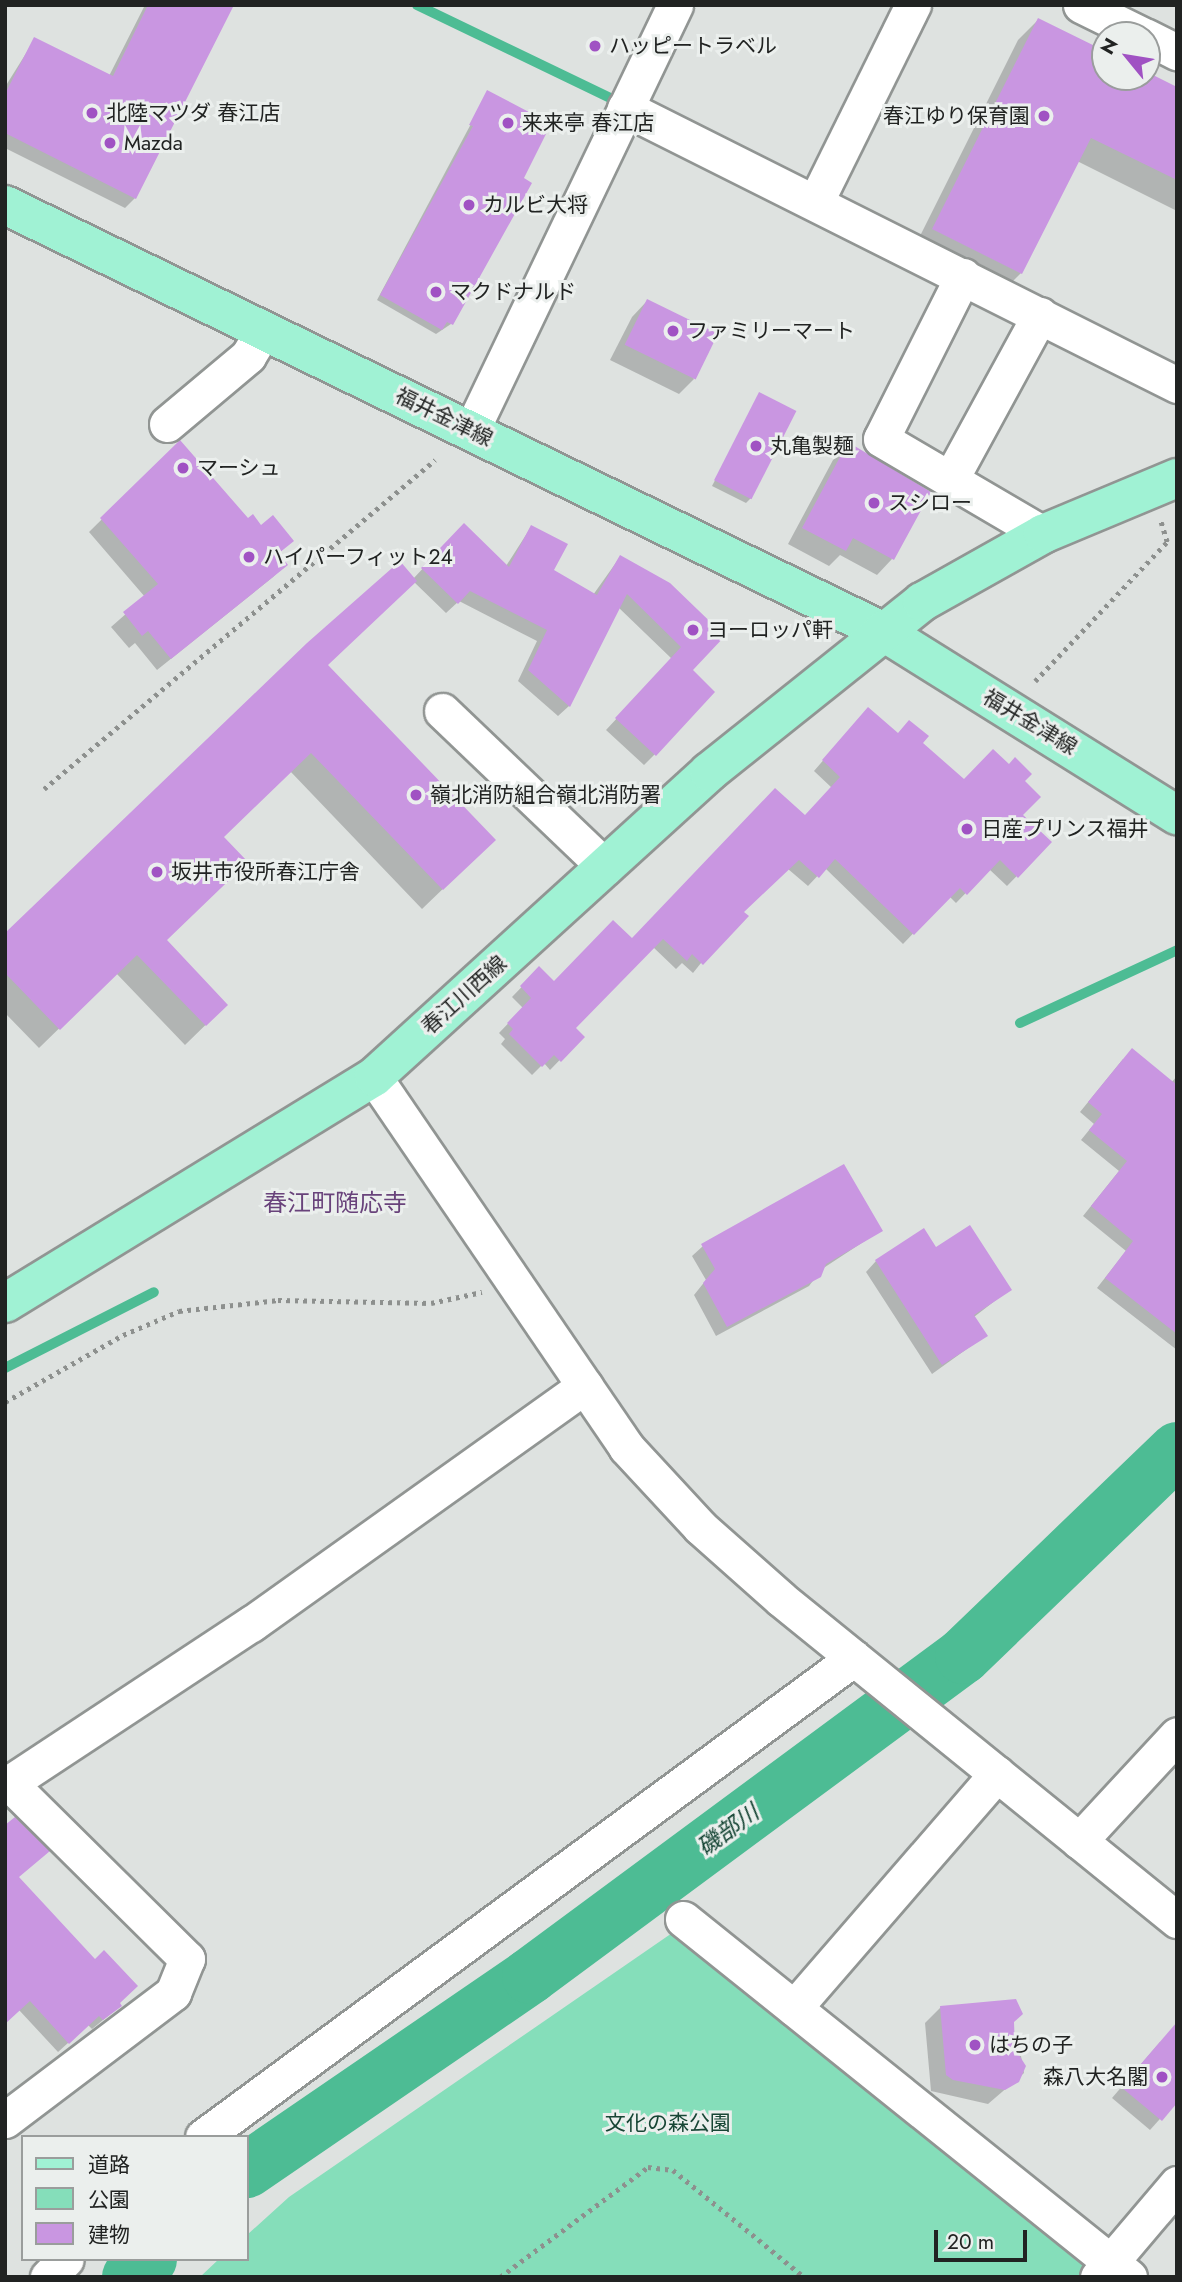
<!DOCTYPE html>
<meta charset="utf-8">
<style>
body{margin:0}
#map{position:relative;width:1182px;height:2282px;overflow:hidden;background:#dee2e0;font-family:Jost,"Noto Sans JP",sans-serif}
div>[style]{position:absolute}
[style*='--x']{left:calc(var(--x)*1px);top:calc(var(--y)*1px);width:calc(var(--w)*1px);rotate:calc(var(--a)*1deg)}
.green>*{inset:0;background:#85deba}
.shadow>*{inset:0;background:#0003}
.stream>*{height:10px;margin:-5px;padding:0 5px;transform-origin:5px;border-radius:5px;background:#4dbc94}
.river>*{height:56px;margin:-28px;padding:0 28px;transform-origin:28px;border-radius:28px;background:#4dbc94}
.building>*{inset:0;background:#c996e1;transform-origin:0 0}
.path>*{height:4.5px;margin-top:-2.25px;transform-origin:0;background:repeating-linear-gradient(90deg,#8d908e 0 3.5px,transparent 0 8.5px)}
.roads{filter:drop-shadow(2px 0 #919593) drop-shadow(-2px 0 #919593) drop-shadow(0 2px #919593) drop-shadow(0 -2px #919593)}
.minor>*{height:35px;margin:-17.5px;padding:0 17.5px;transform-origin:17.5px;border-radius:17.5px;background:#fff}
.major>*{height:38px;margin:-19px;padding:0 19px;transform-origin:19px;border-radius:19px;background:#a0f2d4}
.dots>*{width:19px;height:19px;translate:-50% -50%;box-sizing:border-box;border:4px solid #ebefed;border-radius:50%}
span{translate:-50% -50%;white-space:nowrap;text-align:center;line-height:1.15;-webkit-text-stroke:6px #ebefed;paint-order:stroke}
.poi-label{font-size:21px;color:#212322}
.left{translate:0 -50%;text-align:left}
.right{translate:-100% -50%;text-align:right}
.street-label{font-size:21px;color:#212322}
.park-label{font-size:21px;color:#174635}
.water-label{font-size:23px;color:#0e3f2e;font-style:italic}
.quarter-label{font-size:24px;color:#69437b}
.frame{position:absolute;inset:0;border:7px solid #212322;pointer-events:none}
.legend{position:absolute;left:21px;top:2135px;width:228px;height:126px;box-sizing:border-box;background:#ebefed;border:2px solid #9a9d9c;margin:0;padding:9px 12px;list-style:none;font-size:21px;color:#212322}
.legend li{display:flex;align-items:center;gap:14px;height:35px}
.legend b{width:35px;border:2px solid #9a9d9c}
.north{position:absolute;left:1091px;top:21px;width:70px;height:70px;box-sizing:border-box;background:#ebefed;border:2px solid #9a9d9c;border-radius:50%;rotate:300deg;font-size:19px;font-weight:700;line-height:28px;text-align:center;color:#212322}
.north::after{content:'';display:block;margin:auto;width:24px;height:32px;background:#a052c3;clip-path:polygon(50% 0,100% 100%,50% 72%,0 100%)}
.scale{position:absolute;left:934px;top:2230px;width:93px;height:32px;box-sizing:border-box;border:4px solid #212322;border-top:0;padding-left:9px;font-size:21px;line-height:24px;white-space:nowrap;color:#212322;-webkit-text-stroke:5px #ebefed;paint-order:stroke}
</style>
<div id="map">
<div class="green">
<div style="clip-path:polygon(675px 1931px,1097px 2277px,200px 2277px,219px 2259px,247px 2259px,247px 2235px,289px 2197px)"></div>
</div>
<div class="shadow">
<div style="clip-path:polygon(145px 5px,232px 5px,135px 198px,125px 208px,5px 148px,5px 87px,35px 39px,109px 76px)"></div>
<div style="clip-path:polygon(1038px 20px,1105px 53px,1105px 77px,1147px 74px,1177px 89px,1177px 211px,1077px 161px,1021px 273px,1000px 294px,913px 250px,1018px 40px)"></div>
<div style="clip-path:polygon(488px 92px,451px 324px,436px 334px,377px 300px)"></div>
<div style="clip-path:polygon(647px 301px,694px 379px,679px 394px,610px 360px,632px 317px)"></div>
<div style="clip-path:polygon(760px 395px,751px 498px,746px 503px,712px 486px)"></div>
<div style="clip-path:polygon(180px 442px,248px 521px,292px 540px,278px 554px,286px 564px,273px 577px,157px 670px,135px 643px,129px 648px,111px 627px,145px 597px,89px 532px)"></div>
<div style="clip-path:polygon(849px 445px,892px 559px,877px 575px,840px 555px,829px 566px,788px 544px,833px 460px)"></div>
<div style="clip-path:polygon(531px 527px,552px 571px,593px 595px,620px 557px,669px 585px,690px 670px,713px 692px,654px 755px,644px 765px,606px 730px,672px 659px,618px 607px,569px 706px,558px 716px,518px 681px,537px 641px,459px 601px,446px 613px,414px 582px,326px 666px,473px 860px,422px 909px,290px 771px,222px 837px,164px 941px,226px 1005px,185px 1045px,116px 973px,39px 1048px,5px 1013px,5px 935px,413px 579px,453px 536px,506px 566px)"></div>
<div style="clip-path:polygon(859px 719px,921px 743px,964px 781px,1022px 781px,1021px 815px,1050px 842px,1007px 886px,989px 869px,956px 903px,949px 896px,903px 944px,825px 868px,808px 886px,788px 869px,742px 912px,693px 973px,682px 963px,676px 969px,653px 947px,573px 1028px,582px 1037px,550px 1070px,544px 1063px,532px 1075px,501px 1044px,505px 1039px,499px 1033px,523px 1008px,512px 997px,539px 969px,553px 983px,632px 941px,805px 817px,832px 788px,814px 771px)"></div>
<div style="clip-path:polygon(1123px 1059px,1171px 1083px,1177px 1076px,1177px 1350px,1097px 1288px,1126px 1251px,1083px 1216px,1119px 1171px,1081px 1140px,1094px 1124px,1080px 1112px)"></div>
<div style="clip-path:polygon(880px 1231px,822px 1269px,809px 1286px,716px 1336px,694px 1295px,706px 1280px,692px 1256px,703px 1246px)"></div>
<div style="clip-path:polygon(936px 1250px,1009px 1290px,974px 1317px,985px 1336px,932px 1374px,866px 1272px,876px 1261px)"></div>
<div style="clip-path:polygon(17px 1878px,120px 2006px,92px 2029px,88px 2025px,58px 2052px,19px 2010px)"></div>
<div style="clip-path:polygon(941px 2007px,1012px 2023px,1013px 2050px,1021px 2056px,1024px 2073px,988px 2104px,931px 2091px,925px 2023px)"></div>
<div style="clip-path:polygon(1160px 2042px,1177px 2100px,1150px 2130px,1112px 2098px)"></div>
</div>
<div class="stream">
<div style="--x:417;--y:5;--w:226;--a:25.7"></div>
<div style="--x:1020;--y:1023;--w:173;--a:-24.9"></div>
<div style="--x:5;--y:1368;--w:167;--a:-27"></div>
</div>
<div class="river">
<div style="--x:247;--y:2170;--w:343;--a:-34.4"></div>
<div style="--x:530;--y:1976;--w:538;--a:-36.47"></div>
<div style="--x:963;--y:1656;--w:297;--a:-43.9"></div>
<div style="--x:130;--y:2277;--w:26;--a:-43"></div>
</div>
<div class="building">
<div style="clip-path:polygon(148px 5px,234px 5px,136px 199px,5px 133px,5px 94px,34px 37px,113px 76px)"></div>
<div style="clip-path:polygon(1038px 18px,1105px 51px,1105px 77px,1147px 77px,1147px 72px,1177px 87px,1177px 180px,1091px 138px,1022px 274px,932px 229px)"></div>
<div style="clip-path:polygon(487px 90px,546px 121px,542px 129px,547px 132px,524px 178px,532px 183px,453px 325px,447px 322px,442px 330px,380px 295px,473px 126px,469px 125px)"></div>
<div style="left:647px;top:299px;width:79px;height:51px;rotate:26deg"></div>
<div style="left:759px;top:392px;width:42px;height:99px;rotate:27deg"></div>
<div style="clip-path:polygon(180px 440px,248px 518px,253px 514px,261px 525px,273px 515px,294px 541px,279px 553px,288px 565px,171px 659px,148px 631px,142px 636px,123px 612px,158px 584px,100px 518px)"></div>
<div style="clip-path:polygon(848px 442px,931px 492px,894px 560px,853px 538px,846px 551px,802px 528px)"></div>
<div style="clip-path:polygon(464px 523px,509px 567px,531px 525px,568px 544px,554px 570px,597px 595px,620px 555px,670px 583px,725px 636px,693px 670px,715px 692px,656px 756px,615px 718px,681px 647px,627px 594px,570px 707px,528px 670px,547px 630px,470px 591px,458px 604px,421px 568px)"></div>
<div style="clip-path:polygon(400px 561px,417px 581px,328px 665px,496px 840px,443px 890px,311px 753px,224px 837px,248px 862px,167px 940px,228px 1005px,206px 1026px,137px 955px,60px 1030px,5px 973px,5px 933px,307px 643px)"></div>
<div style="clip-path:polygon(868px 707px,898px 733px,909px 720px,929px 736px,923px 743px,964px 779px,993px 749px,1009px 764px,1015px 757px,1032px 774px,1025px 781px,1041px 797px,1023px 815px,1052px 842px,1018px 878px,1000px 860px,967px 895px,960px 888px,914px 935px,835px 859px,819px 878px,799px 860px,744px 912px,749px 916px,703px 965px,692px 954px,687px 961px,663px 939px,576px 1028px,585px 1037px,561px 1062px,554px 1055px,542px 1067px,509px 1034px,513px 1029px,507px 1023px,531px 998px,520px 986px,539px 966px,554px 981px,613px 920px,632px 938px,775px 788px,805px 815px,840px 777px,822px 760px)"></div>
<div style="clip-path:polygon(1132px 1048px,1177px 1085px,1177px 1334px,1105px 1278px,1133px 1241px,1091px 1206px,1127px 1161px,1089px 1130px,1102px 1114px,1088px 1102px)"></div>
<div style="clip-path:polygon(844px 1164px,883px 1231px,826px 1264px,821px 1277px,727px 1327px,703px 1283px,715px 1269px,701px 1244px)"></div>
<div style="clip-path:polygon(970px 1225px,1012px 1290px,974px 1315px,988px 1336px,942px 1365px,875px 1260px,924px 1228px,936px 1247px)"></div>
<div style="clip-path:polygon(15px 1817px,50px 1851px,19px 1877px,95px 1959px,104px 1950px,138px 1986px,120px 2003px,122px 2006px,103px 2020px,99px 2016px,69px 2044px,30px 2001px,5px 2024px,5px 1825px)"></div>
<div style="clip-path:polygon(1016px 1999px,1023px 2014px,1014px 2022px,1015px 2049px,1026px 2066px,1019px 2082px,1005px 2090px,953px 2080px,946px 2075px,940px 2006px)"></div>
<div style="clip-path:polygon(1177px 2022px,1177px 2103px,1162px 2121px,1121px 2087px)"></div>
</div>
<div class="path">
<div style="--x:1035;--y:681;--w:192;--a:-46.5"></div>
<div style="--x:1167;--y:542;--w:21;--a:-107"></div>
<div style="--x:44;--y:789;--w:511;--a:-40.08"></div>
<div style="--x:5;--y:1402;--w:136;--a:-29.6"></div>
<div style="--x:123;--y:1335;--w:61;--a:-23.2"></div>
<div style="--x:179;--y:1311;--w:100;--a:-6.3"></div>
<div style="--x:278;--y:1300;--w:153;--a:1.1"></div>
<div style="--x:431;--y:1303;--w:52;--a:-12.2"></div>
<div style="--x:500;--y:2277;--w:184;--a:-36.6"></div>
<div style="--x:648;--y:2167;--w:25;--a:7"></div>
<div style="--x:673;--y:2170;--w:169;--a:39.2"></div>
</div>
<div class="roads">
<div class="minor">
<div style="--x:1081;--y:5;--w:68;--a:26.2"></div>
<div style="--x:1147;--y:37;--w:34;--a:27"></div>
<div style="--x:625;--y:108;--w:618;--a:26.65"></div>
<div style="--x:816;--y:201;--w:219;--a:-63.7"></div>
<div style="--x:963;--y:276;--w:182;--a:116.7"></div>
<div style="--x:881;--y:439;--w:188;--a:30.4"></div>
<div style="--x:167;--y:424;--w:106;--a:-40"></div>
<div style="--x:248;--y:356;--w:29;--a:-59"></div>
<div style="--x:471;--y:431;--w:472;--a:-64.4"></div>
<div style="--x:950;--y:480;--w:188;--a:-61.4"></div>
<div style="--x:442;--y:711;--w:226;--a:43.7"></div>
<div style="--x:374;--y:1077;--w:448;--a:55.7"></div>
<div style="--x:626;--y:1447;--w:109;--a:47.2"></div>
<div style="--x:700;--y:1527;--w:108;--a:41.6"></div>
<div style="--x:781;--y:1599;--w:510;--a:39.03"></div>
<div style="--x:5;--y:1786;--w:295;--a:-33.4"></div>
<div style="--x:251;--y:1624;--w:410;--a:-35.5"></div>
<div style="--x:1079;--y:1841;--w:144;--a:-47.2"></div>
<div style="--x:683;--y:1919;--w:572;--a:38.75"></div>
<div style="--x:794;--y:2008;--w:310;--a:-49.1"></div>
<div style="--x:5;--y:2120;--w:211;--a:-37.1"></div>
<div style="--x:173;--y:1993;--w:37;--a:-68"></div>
<div style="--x:187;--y:1959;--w:250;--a:-135.3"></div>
<div style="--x:203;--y:2137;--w:808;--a:-36.35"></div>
<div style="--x:48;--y:2277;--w:25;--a:-45"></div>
<div style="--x:1098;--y:2277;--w:122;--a:-49.7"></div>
</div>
<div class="major">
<div style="--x:5;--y:205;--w:975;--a:25.91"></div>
<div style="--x:882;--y:631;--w:348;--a:32"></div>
<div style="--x:5;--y:1303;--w:433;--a:-31.5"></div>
<div style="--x:374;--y:1077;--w:453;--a:-42.3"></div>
<div style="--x:709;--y:772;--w:273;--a:-38.6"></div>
<div style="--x:922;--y:602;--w:139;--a:-29.3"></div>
<div style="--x:1043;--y:534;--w:145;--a:-22.7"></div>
</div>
</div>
<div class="dots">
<div style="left:595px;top:46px;background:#a052c3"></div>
<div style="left:92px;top:113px;background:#a052c3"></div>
<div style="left:1044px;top:116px;background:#a052c3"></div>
<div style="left:508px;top:123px;background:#a052c3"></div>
<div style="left:110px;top:143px;background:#a052c3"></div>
<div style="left:469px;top:205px;background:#a052c3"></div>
<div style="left:436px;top:292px;background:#a052c3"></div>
<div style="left:673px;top:331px;background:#a052c3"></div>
<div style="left:756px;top:446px;background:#a052c3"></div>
<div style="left:183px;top:468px;background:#a052c3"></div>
<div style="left:874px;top:503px;background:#a052c3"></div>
<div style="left:249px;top:557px;background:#a052c3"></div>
<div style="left:693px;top:630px;background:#a052c3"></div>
<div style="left:416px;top:795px;background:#a052c3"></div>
<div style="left:967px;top:829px;background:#a052c3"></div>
<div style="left:157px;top:872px;background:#a052c3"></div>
<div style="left:975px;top:2045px;background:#a052c3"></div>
<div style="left:1162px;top:2077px;background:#a052c3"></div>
</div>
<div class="poi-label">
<span class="left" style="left:609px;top:46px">ハッピートラベル</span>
<span class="left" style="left:106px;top:113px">北陸マツダ 春江店</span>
<span class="right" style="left:1030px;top:116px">春江ゆり保育園</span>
<span class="left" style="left:522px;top:123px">来来亭 春江店</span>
<span class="left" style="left:124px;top:143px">Mazda</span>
<span class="left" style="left:483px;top:205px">カルビ大将</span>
<span class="left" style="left:450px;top:292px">マクドナルド</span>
<span class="left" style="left:687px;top:331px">ファミリーマート</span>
<span class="left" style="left:770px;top:446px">丸亀製麺</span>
<span class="left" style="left:197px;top:468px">マーシュ</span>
<span class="left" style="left:888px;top:503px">スシロー</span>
<span class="left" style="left:263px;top:557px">ハイパーフィット24</span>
<span class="left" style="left:707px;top:630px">ヨーロッパ軒</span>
<span class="left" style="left:430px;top:795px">嶺北消防組合嶺北消防署</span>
<span class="left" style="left:981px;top:829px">日産プリンス福井</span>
<span class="left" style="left:171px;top:872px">坂井市役所春江庁舎</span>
<span class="left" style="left:989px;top:2045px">はちの子</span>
<span class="right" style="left:1148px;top:2077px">森八大名閣</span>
</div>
<div class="street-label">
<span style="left:444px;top:417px;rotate:26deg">福井金津線</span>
<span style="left:1030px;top:722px;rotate:31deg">福井金津線</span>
<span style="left:464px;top:995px;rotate:-42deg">春江川西線</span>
</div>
<div class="park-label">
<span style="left:668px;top:2123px">文化の森公園</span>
</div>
<div class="water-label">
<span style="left:728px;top:1830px;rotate:-36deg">磯部川</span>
</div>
<div class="quarter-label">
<span style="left:335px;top:1203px">春江町随応寺</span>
</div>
<div class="frame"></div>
<ul class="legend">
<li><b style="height:9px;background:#a0f2d4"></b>道路</li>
<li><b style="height:19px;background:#85deba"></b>公園</li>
<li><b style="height:19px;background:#c996e1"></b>建物</li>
</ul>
<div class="north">N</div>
<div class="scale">20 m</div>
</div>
